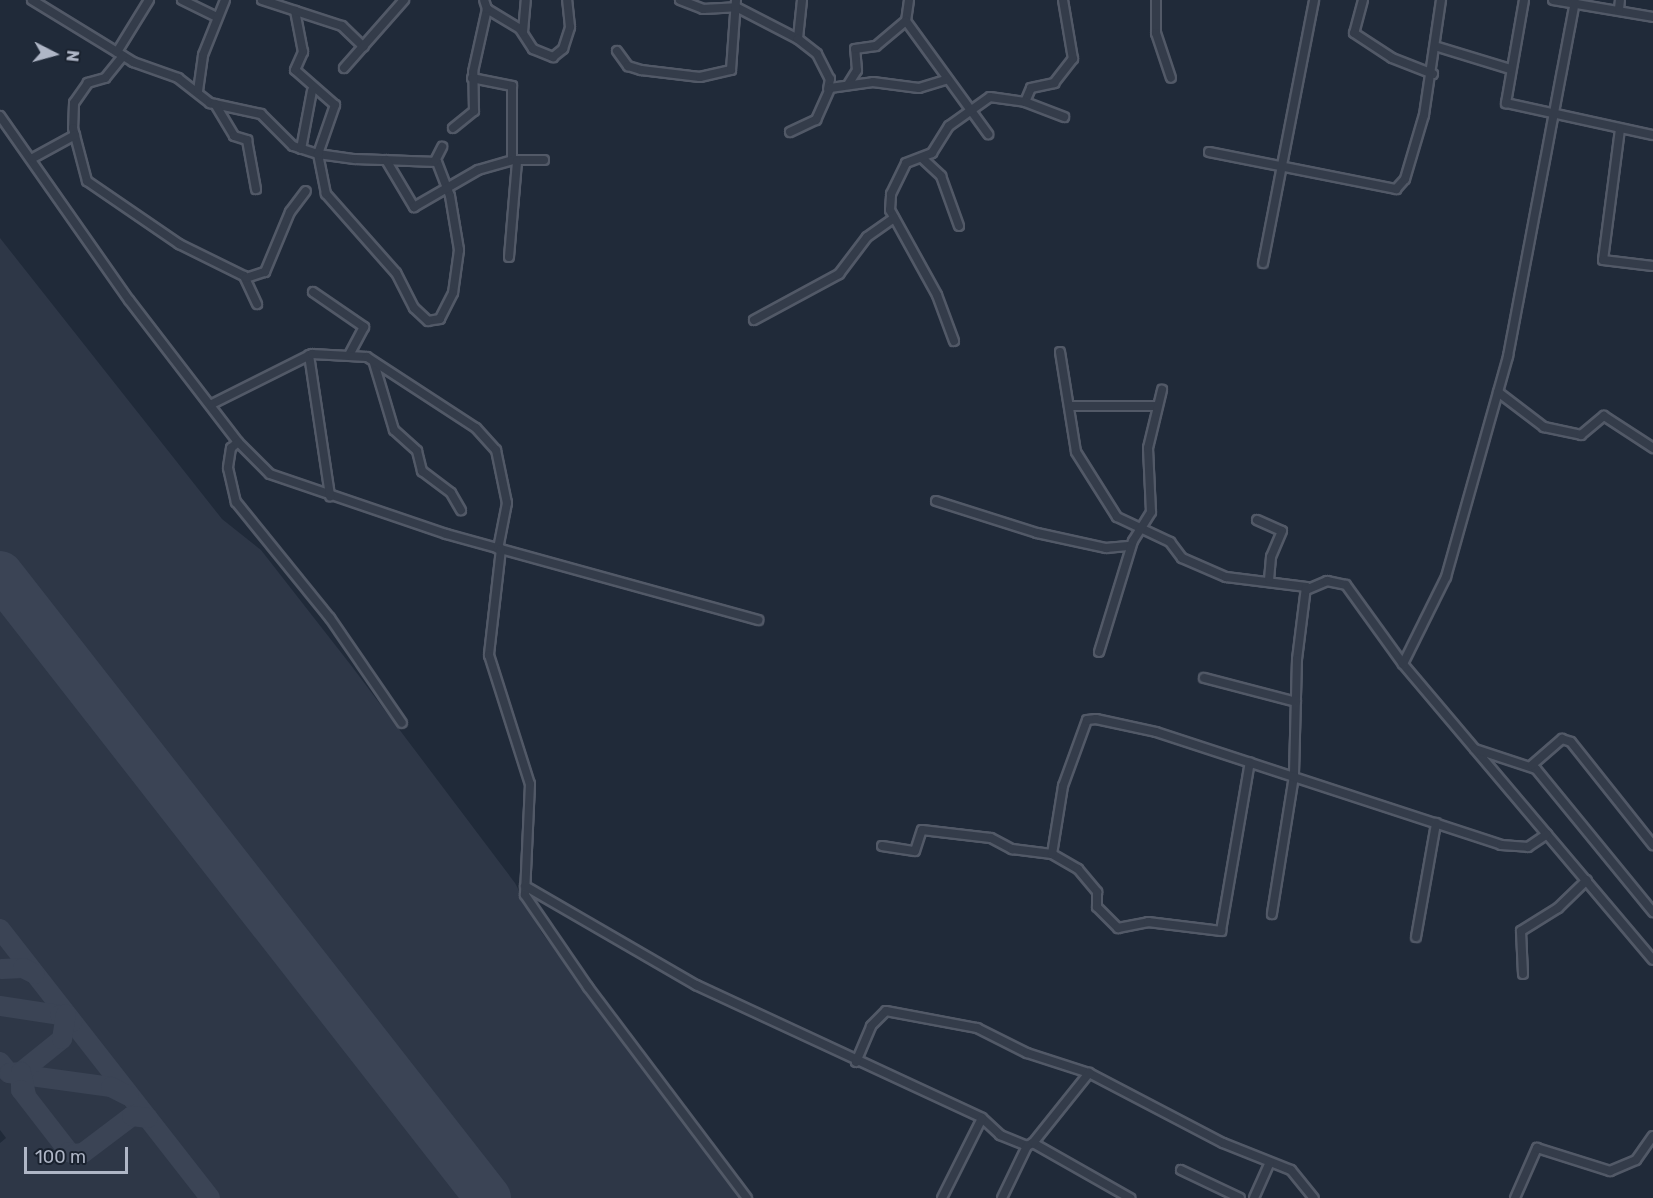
<!DOCTYPE html>
<style>
body{margin:0}
#map{position:relative;width:1653px;height:1198px;overflow:hidden;background:#202a39;font-family:Rubik,sans-serif}
div>[style]{position:absolute}
[style*='--x']{left:calc(var(--x)*1px);top:calc(var(--y)*1px);width:calc(var(--w)*1px);rotate:calc(var(--a)*1deg)}
.airport>*{inset:0;background:#2e3747}
.taxiway>*{height:20px;margin:-10px;padding:0 10px;transform-origin:10px;border-radius:10px;background:#3b4455}
.runway>*{height:46px;margin:-23px;padding:0 23px;transform-origin:23px;border-radius:23px;background:#3b4455}
.roads{filter:drop-shadow(2px 0 #525967) drop-shadow(-2px 0 #525967) drop-shadow(0 2px #525967) drop-shadow(0 -2px #525967)}
.street>*{height:8px;margin:-4px;padding:0 4px;transform-origin:4px;border-radius:4px;background:#343c4a}
span{translate:-50% -50%;white-space:nowrap;text-align:center;line-height:1.15;-webkit-text-stroke:6px #19212e;paint-order:stroke}
.north{position:absolute;left:24px;top:24px;width:60px;height:60px;-webkit-text-stroke:4px #19212e;paint-order:stroke;rotate:96deg;font-size:16px;font-weight:700;line-height:24px;text-align:center;color:#afb6c6}
.north::after{content:'';display:block;margin:auto;width:21px;height:27px;background:#afb6c6;clip-path:polygon(50% 0,100% 100%,50% 72%,0 100%)}
.scale{position:absolute;left:24px;top:1147px;width:104px;height:27px;box-sizing:border-box;border:3px solid #afb6c6;border-top:0;padding-left:8px;font-size:18px;line-height:21px;white-space:nowrap;color:#afb6c6;-webkit-text-stroke:4px #19212e;paint-order:stroke}
</style>
<div id="map">
<div class="airport">
<div style="clip-path:polygon(0 238px,222px 519px,261px 550px,350px 664px,515px 883px,542px 933px,748px 1198px,0 1198px,0 1143px,6px 1138px,0 1130px)"></div>
</div>
<div class="taxiway">
<div style="--x:0;--y:929;--w:341;--a:52"></div>
<div style="--x:2;--y:969;--w:21;--a:-3"></div>
<div style="--x:23;--y:968;--w:13;--a:27"></div>
<div style="--x:0;--y:1006;--w:61;--a:8.5"></div>
<div style="--x:60;--y:1015;--w:14;--a:30"></div>
<div style="--x:0;--y:1062;--w:14;--a:51"></div>
<div style="--x:9;--y:1073;--w:103;--a:7.8"></div>
<div style="--x:111;--y:1087;--w:20;--a:27"></div>
<div style="--x:10;--y:1073;--w:11;--a:-5"></div>
<div style="--x:21;--y:1072;--w:53;--a:-38.8"></div>
<div style="--x:62;--y:1039;--w:25;--a:-81"></div>
<div style="--x:26;--y:1095;--w:24;--a:-102"></div>
<div style="--x:21;--y:1072;--w:18;--a:90"></div>
<div style="--x:21;--y:1090;--w:78;--a:52.3"></div>
<div style="--x:69;--y:1152;--w:5;--a:22"></div>
<div style="--x:74;--y:1154;--w:9;--a:-6"></div>
<div style="--x:83;--y:1153;--w:61;--a:-37.1"></div>
<div style="--x:132;--y:1116;--w:16;--a:7"></div>
<div style="--x:458;--y:1160;--w:20;--a:60"></div>
<div style="--x:468;--y:1177;--w:21;--a:85"></div>
</div>
<div class="runway">
<div style="--x:0;--y:574;--w:792;--a:51.97"></div>
</div>
<div class="roads">
<div class="street">
<div style="--x:32;--y:0;--w:119;--a:31.5"></div>
<div style="--x:133;--y:62;--w:48;--a:19.6"></div>
<div style="--x:178;--y:78;--w:41;--a:38"></div>
<div style="--x:210;--y:103;--w:52;--a:12.2"></div>
<div style="--x:261;--y:114;--w:45;--a:45"></div>
<div style="--x:293;--y:146;--w:26;--a:18"></div>
<div style="--x:318;--y:154;--w:37;--a:8"></div>
<div style="--x:355;--y:159;--w:82;--a:2.1"></div>
<div style="--x:437;--y:162;--w:36;--a:69"></div>
<div style="--x:450;--y:196;--w:55;--a:80.5"></div>
<div style="--x:459;--y:250;--w:43;--a:97.9"></div>
<div style="--x:453;--y:293;--w:29;--a:117"></div>
<div style="--x:440;--y:319;--w:12;--a:171"></div>
<div style="--x:428;--y:321;--w:19;--a:-137"></div>
<div style="--x:414;--y:308;--w:39;--a:-117"></div>
<div style="--x:396;--y:273;--w:106;--a:-131.5"></div>
<div style="--x:326;--y:194;--w:41;--a:-101.3"></div>
<div style="--x:318;--y:154;--w:52;--a:-70.9"></div>
<div style="--x:335;--y:105;--w:53;--a:-138.8"></div>
<div style="--x:295;--y:70;--w:20;--a:-66"></div>
<div style="--x:303;--y:52;--w:42;--a:-101"></div>
<div style="--x:182;--y:0;--w:39;--a:26"></div>
<div style="--x:262;--y:0;--w:84;--a:18"></div>
<div style="--x:342;--y:26;--w:30;--a:44"></div>
<div style="--x:680;--y:0;--w:25;--a:21"></div>
<div style="--x:703;--y:9;--w:33;--a:-3"></div>
<div style="--x:736;--y:7;--w:70;--a:27.3"></div>
<div style="--x:802;--y:0;--w:39;--a:96"></div>
<div style="--x:798;--y:39;--w:24;--a:38"></div>
<div style="--x:817;--y:54;--w:28;--a:63"></div>
<div style="--x:830;--y:79;--w:10;--a:101"></div>
<div style="--x:909;--y:0;--w:21;--a:98"></div>
<div style="--x:906;--y:21;--w:140;--a:54"></div>
<div style="--x:1156;--y:0;--w:33;--a:90"></div>
<div style="--x:1156;--y:33;--w:47;--a:71.6"></div>
<div style="--x:1363;--y:0;--w:34;--a:105"></div>
<div style="--x:1354;--y:33;--w:45;--a:33.3"></div>
<div style="--x:1392;--y:58;--w:44;--a:21.3"></div>
<div style="--x:1524;--y:0;--w:105;--a:99.9"></div>
<div style="--x:1506;--y:103;--w:150;--a:12.3"></div>
<div style="--x:1553;--y:0;--w:101;--a:9.6"></div>
<div style="--x:487;--y:9;--w:39;--a:31"></div>
<div style="--x:520;--y:29;--w:24;--a:57"></div>
<div style="--x:533;--y:49;--w:22;--a:22"></div>
<div style="--x:553;--y:57;--w:13;--a:-39"></div>
<div style="--x:563;--y:49;--w:23;--a:-72"></div>
<div style="--x:570;--y:27;--w:27;--a:-96"></div>
<div style="--x:1619;--y:9;--w:9;--a:-84"></div>
<div style="--x:523;--y:32;--w:32;--a:-85"></div>
<div style="--x:1438;--y:47;--w:75;--a:17"></div>
<div style="--x:617;--y:51;--w:19;--a:54"></div>
<div style="--x:628;--y:66;--w:14;--a:17"></div>
<div style="--x:641;--y:70;--w:59;--a:6.8"></div>
<div style="--x:700;--y:77;--w:32;--a:-13"></div>
<div style="--x:731;--y:70;--w:70;--a:-85.9"></div>
<div style="--x:117;--y:52;--w:61;--a:-58.4"></div>
<div style="--x:123;--y:56;--w:28;--a:129"></div>
<div style="--x:105;--y:78;--w:18;--a:164"></div>
<div style="--x:88;--y:83;--w:24;--a:125"></div>
<div style="--x:74;--y:103;--w:25;--a:92"></div>
<div style="--x:73;--y:128;--w:55;--a:75.2"></div>
<div style="--x:87;--y:181;--w:112;--a:34.4"></div>
<div style="--x:179;--y:244;--w:72;--a:26.2"></div>
<div style="--x:244;--y:276;--w:31;--a:65"></div>
<div style="--x:344;--y:68;--w:91;--a:-48.6"></div>
<div style="--x:472;--y:78;--w:41;--a:11.3"></div>
<div style="--x:512;--y:86;--w:74;--a:90"></div>
<div style="--x:849;--y:83;--w:15;--a:-58"></div>
<div style="--x:857;--y:70;--w:21;--a:-95"></div>
<div style="--x:855;--y:49;--w:21;--a:-8"></div>
<div style="--x:876;--y:46;--w:39;--a:-40"></div>
<div style="--x:198;--y:91;--w:36;--a:-82"></div>
<div style="--x:203;--y:55;--w:59;--a:-68.2"></div>
<div style="--x:1025;--y:102;--w:15;--a:-67"></div>
<div style="--x:1031;--y:88;--w:24;--a:-12"></div>
<div style="--x:1054;--y:83;--w:31;--a:-52"></div>
<div style="--x:1073;--y:59;--w:60;--a:-99.6"></div>
<div style="--x:215;--y:104;--w:37;--a:59"></div>
<div style="--x:234;--y:136;--w:14;--a:17"></div>
<div style="--x:247;--y:140;--w:50;--a:79.6"></div>
<div style="--x:0;--y:116;--w:225;--a:55"></div>
<div style="--x:129;--y:300;--w:179;--a:52.5"></div>
<div style="--x:238;--y:442;--w:45;--a:45"></div>
<div style="--x:270;--y:474;--w:186;--a:18.8"></div>
<div style="--x:446;--y:534;--w:324;--a:15.4"></div>
<div style="--x:453;--y:128;--w:27;--a:-39"></div>
<div style="--x:474;--y:111;--w:39;--a:-91"></div>
<div style="--x:473;--y:72;--w:65;--a:-77.5"></div>
<div style="--x:487;--y:9;--w:9;--a:-108"></div>
<div style="--x:1620;--y:129;--w:132;--a:97.4"></div>
<div style="--x:1603;--y:260;--w:50;--a:6.8"></div>
<div style="--x:790;--y:132;--w:29;--a:-25"></div>
<div style="--x:816;--y:120;--w:35;--a:-66"></div>
<div style="--x:830;--y:88;--w:43;--a:-7.9"></div>
<div style="--x:873;--y:82;--w:46;--a:7.4"></div>
<div style="--x:919;--y:88;--w:30;--a:-17"></div>
<div style="--x:301;--y:149;--w:59;--a:-79.3"></div>
<div style="--x:1209;--y:152;--w:191;--a:11.2"></div>
<div style="--x:1396;--y:189;--w:13;--a:-48"></div>
<div style="--x:1405;--y:179;--w:67;--a:-73.5"></div>
<div style="--x:1424;--y:115;--w:116;--a:-81.6"></div>
<div style="--x:33;--y:158;--w:48;--a:-28.7"></div>
<div style="--x:923;--y:159;--w:25;--a:43"></div>
<div style="--x:941;--y:176;--w:53;--a:70.2"></div>
<div style="--x:386;--y:160;--w:55;--a:59.2"></div>
<div style="--x:414;--y:207;--w:74;--a:-30"></div>
<div style="--x:478;--y:170;--w:35;--a:-16"></div>
<div style="--x:512;--y:160;--w:32;--a:0"></div>
<div style="--x:435;--y:161;--w:16;--a:-63"></div>
<div style="--x:509;--y:257;--w:96;--a:-85.2"></div>
<div style="--x:1263;--y:263;--w:268;--a:-79"></div>
<div style="--x:246;--y:278;--w:20;--a:-18"></div>
<div style="--x:265;--y:272;--w:65;--a:-67.4"></div>
<div style="--x:290;--y:212;--w:26;--a:-53"></div>
<div style="--x:313;--y:292;--w:62;--a:34.5"></div>
<div style="--x:364;--y:327;--w:30;--a:118"></div>
<div style="--x:754;--y:320;--w:97;--a:-28.4"></div>
<div style="--x:839;--y:274;--w:46;--a:-52.9"></div>
<div style="--x:867;--y:237;--w:33;--a:-35"></div>
<div style="--x:954;--y:341;--w:49;--a:-110.3"></div>
<div style="--x:937;--y:295;--w:97;--a:-118.9"></div>
<div style="--x:890;--y:210;--w:16;--a:-86"></div>
<div style="--x:891;--y:194;--w:34;--a:-64"></div>
<div style="--x:906;--y:163;--w:28;--a:-21"></div>
<div style="--x:932;--y:153;--w:32;--a:-58"></div>
<div style="--x:949;--y:126;--w:50;--a:-35.3"></div>
<div style="--x:990;--y:97;--w:35;--a:8"></div>
<div style="--x:1025;--y:102;--w:42;--a:21"></div>
<div style="--x:1060;--y:352;--w:101;--a:80.9"></div>
<div style="--x:1076;--y:452;--w:77;--a:57.8"></div>
<div style="--x:1117;--y:517;--w:59;--a:25.3"></div>
<div style="--x:1170;--y:542;--w:20;--a:53"></div>
<div style="--x:1182;--y:558;--w:48;--a:23.4"></div>
<div style="--x:1226;--y:577;--w:81;--a:7.1"></div>
<div style="--x:1306;--y:587;--w:73;--a:97.1"></div>
<div style="--x:1297;--y:659;--w:117;--a:91.5"></div>
<div style="--x:1294;--y:776;--w:140;--a:99.1"></div>
<div style="--x:309;--y:355;--w:143;--a:81.5"></div>
<div style="--x:374;--y:363;--w:70;--a:73.4"></div>
<div style="--x:394;--y:430;--w:31;--a:42"></div>
<div style="--x:417;--y:451;--w:21;--a:76"></div>
<div style="--x:422;--y:471;--w:36;--a:37"></div>
<div style="--x:451;--y:493;--w:20;--a:60"></div>
<div style="--x:1498;--y:392;--w:58;--a:37.3"></div>
<div style="--x:1544;--y:427;--w:38;--a:12"></div>
<div style="--x:1581;--y:435;--w:30;--a:-40"></div>
<div style="--x:1604;--y:416;--w:59;--a:33.1"></div>
<div style="--x:212;--y:404;--w:112;--a:-26.6"></div>
<div style="--x:312;--y:354;--w:55;--a:3.1"></div>
<div style="--x:367;--y:357;--w:130;--a:33.1"></div>
<div style="--x:476;--y:428;--w:30;--a:48"></div>
<div style="--x:496;--y:450;--w:54;--a:78.3"></div>
<div style="--x:507;--y:503;--w:47;--a:101.1"></div>
<div style="--x:1070;--y:406;--w:84;--a:0"></div>
<div style="--x:238;--y:442;--w:9;--a:139"></div>
<div style="--x:231;--y:448;--w:20;--a:99"></div>
<div style="--x:228;--y:468;--w:35;--a:77"></div>
<div style="--x:236;--y:502;--w:149;--a:51"></div>
<div style="--x:330;--y:618;--w:127;--a:55.6"></div>
<div style="--x:936;--y:501;--w:106;--a:17.6"></div>
<div style="--x:1037;--y:533;--w:71;--a:12.3"></div>
<div style="--x:1106;--y:548;--w:25;--a:-5"></div>
<div style="--x:1257;--y:520;--w:27;--a:24"></div>
<div style="--x:1282;--y:531;--w:28;--a:113"></div>
<div style="--x:1271;--y:557;--w:22;--a:95"></div>
<div style="--x:501;--y:549;--w:107;--a:96.5"></div>
<div style="--x:489;--y:655;--w:135;--a:72.4"></div>
<div style="--x:530;--y:784;--w:111;--a:92.6"></div>
<div style="--x:525;--y:895;--w:112;--a:55.6"></div>
<div style="--x:588;--y:987;--w:264;--a:53"></div>
<div style="--x:1306;--y:590;--w:23;--a:-23"></div>
<div style="--x:1327;--y:581;--w:19;--a:12"></div>
<div style="--x:1346;--y:585;--w:97;--a:54.2"></div>
<div style="--x:1403;--y:664;--w:387;--a:49.8"></div>
<div style="--x:1099;--y:652;--w:116;--a:-73"></div>
<div style="--x:1133;--y:541;--w:34;--a:-58"></div>
<div style="--x:1151;--y:512;--w:64;--a:-92.7"></div>
<div style="--x:1148;--y:448;--w:60;--a:-76.4"></div>
<div style="--x:1403;--y:664;--w:97;--a:-63.7"></div>
<div style="--x:1446;--y:577;--w:230;--a:-74.3"></div>
<div style="--x:1508;--y:356;--w:360;--a:-79.3"></div>
<div style="--x:1204;--y:678;--w:95;--a:14.6"></div>
<div style="--x:1475;--y:749;--w:64;--a:18.2"></div>
<div style="--x:1536;--y:769;--w:185;--a:50.7"></div>
<div style="--x:1532;--y:765;--w:40;--a:-41"></div>
<div style="--x:1562;--y:739;--w:9;--a:18"></div>
<div style="--x:1571;--y:742;--w:132;--a:51.5"></div>
<div style="--x:882;--y:846;--w:33;--a:9"></div>
<div style="--x:915;--y:851;--w:22;--a:-72"></div>
<div style="--x:922;--y:830;--w:69;--a:6.6"></div>
<div style="--x:991;--y:838;--w:24;--a:28"></div>
<div style="--x:1012;--y:849;--w:40;--a:7.1"></div>
<div style="--x:1052;--y:854;--w:30;--a:30"></div>
<div style="--x:1078;--y:869;--w:30;--a:50"></div>
<div style="--x:1097;--y:892;--w:15;--a:90"></div>
<div style="--x:1097;--y:907;--w:30;--a:45"></div>
<div style="--x:1118;--y:928;--w:31;--a:-11"></div>
<div style="--x:1148;--y:922;--w:74;--a:7"></div>
<div style="--x:1221;--y:931;--w:171;--a:-80.3"></div>
<div style="--x:1052;--y:854;--w:69;--a:-80.8"></div>
<div style="--x:1063;--y:786;--w:70;--a:-70"></div>
<div style="--x:1087;--y:720;--w:9;--a:-6"></div>
<div style="--x:1096;--y:719;--w:61;--a:12.2"></div>
<div style="--x:1156;--y:732;--w:363;--a:18.1"></div>
<div style="--x:1501;--y:845;--w:27;--a:4"></div>
<div style="--x:1528;--y:847;--w:23;--a:-34"></div>
<div style="--x:525;--y:886;--w:198;--a:30.1"></div>
<div style="--x:696;--y:985;--w:315;--a:24.9"></div>
<div style="--x:982;--y:1118;--w:25;--a:43"></div>
<div style="--x:1000;--y:1135;--w:29;--a:22"></div>
<div style="--x:1027;--y:1146;--w:7;--a:-27"></div>
<div style="--x:1033;--y:1143;--w:112;--a:29.6"></div>
<div style="--x:1416;--y:937;--w:116;--a:-80"></div>
<div style="--x:1523;--y:974;--w:43;--a:-92.7"></div>
<div style="--x:1521;--y:931;--w:44;--a:-31.9"></div>
<div style="--x:1558;--y:908;--w:40;--a:-44"></div>
<div style="--x:856;--y:1062;--w:39;--a:-67"></div>
<div style="--x:871;--y:1026;--w:21;--a:-45"></div>
<div style="--x:886;--y:1011;--w:93;--a:10.6"></div>
<div style="--x:977;--y:1028;--w:56;--a:26.6"></div>
<div style="--x:1027;--y:1053;--w:65;--a:17.9"></div>
<div style="--x:1089;--y:1073;--w:151;--a:27.6"></div>
<div style="--x:1223;--y:1143;--w:73;--a:21.7"></div>
<div style="--x:1291;--y:1170;--w:36;--a:51"></div>
<div style="--x:1033;--y:1143;--w:90;--a:-51.3"></div>
<div style="--x:1181;--y:1170;--w:65;--a:25.4"></div>
<div style="--x:942;--y:1198;--w:89;--a:-63.4"></div>
<div style="--x:1002;--y:1198;--w:58;--a:-64.3"></div>
<div style="--x:1254;--y:1198;--w:39;--a:-66"></div>
<div style="--x:1515;--y:1198;--w:55;--a:-66.3"></div>
<div style="--x:1537;--y:1148;--w:77;--a:17.5"></div>
<div style="--x:1610;--y:1171;--w:28;--a:-23"></div>
<div style="--x:1636;--y:1160;--w:29;--a:-55"></div>
</div>
</div>
<div class="north">N</div>
<div class="scale">100 m</div>
</div>
